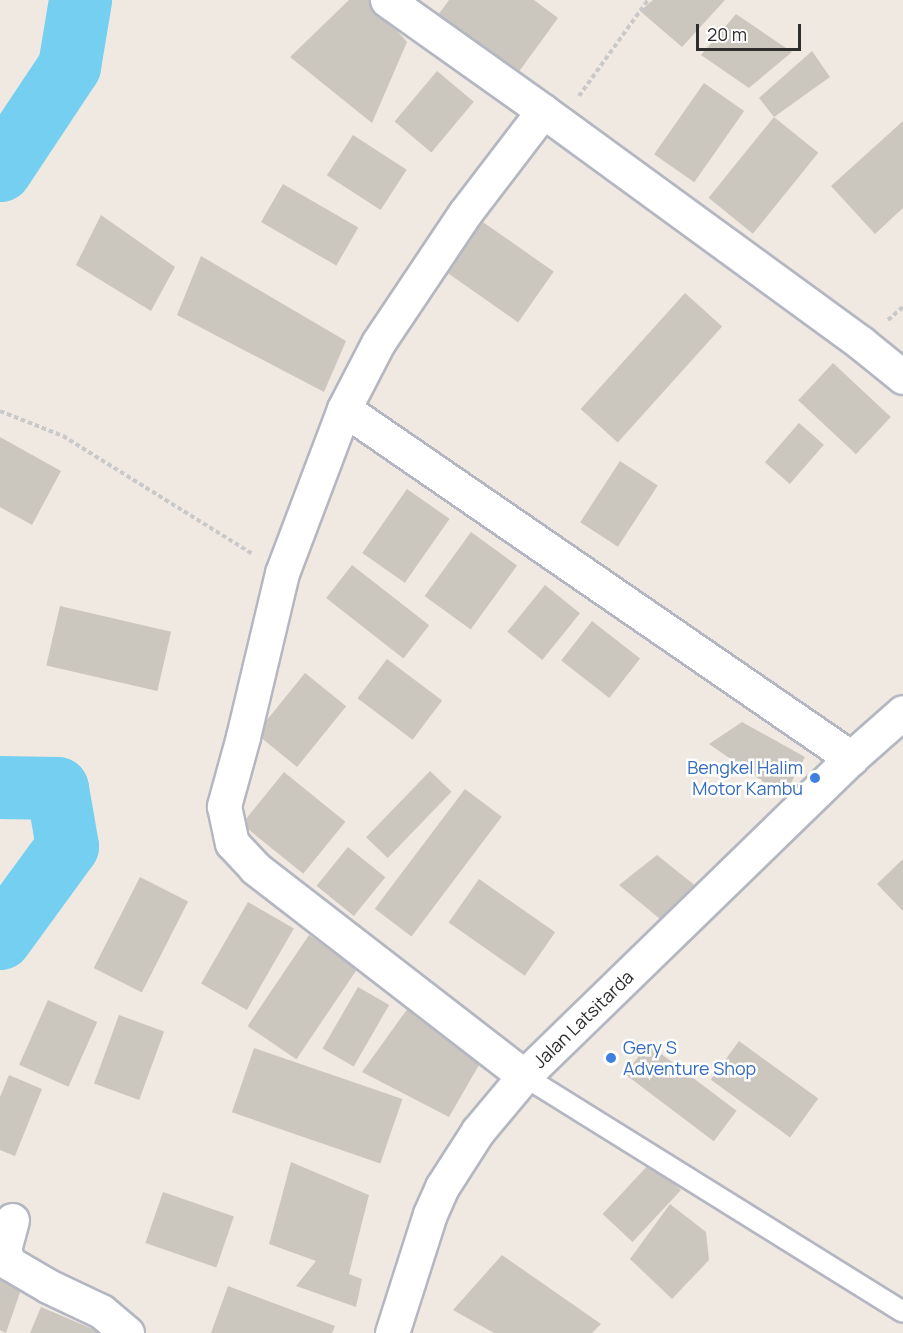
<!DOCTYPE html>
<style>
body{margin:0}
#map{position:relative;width:903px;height:1333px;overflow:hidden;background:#efe9e1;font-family:Manrope,sans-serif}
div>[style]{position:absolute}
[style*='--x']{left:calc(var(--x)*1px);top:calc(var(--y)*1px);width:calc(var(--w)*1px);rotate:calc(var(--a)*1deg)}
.river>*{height:63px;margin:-31.5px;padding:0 31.5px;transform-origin:31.5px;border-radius:31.5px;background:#75cff0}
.building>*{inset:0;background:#cbc7bf;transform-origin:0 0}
.path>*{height:4px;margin-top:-2px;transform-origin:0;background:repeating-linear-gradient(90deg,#c9c9c9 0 4.5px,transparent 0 7.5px)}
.roads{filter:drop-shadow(2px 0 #b4b7c1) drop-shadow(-2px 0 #b4b7c1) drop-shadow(0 2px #b4b7c1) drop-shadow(0 -2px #b4b7c1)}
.lane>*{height:20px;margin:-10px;padding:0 10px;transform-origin:10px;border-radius:10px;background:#fff}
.street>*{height:33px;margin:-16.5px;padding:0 16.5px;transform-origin:16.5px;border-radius:16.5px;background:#fff}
.dots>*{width:16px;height:16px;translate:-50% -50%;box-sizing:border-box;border:3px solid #fff;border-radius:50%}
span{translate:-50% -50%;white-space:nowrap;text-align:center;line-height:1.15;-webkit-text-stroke:5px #fff;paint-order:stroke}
.shop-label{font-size:18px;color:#366cbe}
.right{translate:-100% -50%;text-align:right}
.left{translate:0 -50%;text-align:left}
.street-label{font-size:18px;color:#2e2e2e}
.scale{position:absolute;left:696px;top:24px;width:105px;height:27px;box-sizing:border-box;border:3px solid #2e2e2e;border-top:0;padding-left:8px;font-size:18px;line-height:21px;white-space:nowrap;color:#2e2e2e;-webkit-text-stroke:4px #fff;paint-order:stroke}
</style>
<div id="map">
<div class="river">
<div style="--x:0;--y:170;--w:125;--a:-56.4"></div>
<div style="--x:69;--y:66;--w:67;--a:-80.5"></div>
<div style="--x:0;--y:787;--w:57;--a:1"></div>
<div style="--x:57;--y:788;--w:59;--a:80.2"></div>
<div style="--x:67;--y:846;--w:114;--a:126.1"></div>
</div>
<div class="building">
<div style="clip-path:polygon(349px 0,370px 0,407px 42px,372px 123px,290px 57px)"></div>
<div style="clip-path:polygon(449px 0,534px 0,558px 18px,518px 73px,438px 15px)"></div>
<div style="clip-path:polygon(653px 0,725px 0,682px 47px,640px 11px)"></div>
<div style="clip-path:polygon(736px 14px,792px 52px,749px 88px,701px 55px)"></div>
<div style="clip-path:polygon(812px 51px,830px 77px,774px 117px,759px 98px)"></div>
<div style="left:437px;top:71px;width:48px;height:66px;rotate:40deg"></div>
<div style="left:704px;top:83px;width:49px;height:87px;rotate:35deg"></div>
<div style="left:774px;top:117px;width:57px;height:104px;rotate:39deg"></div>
<div style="clip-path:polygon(903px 121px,903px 208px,875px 234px,831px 186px)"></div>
<div style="left:353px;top:135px;width:64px;height:48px;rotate:33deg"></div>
<div style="left:283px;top:184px;width:87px;height:44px;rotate:30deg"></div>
<div style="clip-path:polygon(101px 215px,175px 267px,151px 311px,76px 265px)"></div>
<div style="left:480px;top:220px;width:90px;height:62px;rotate:35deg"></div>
<div style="clip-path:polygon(201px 256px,346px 341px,324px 392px,177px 315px)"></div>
<div style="left:685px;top:293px;width:50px;height:156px;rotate:42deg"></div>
<div style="left:833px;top:363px;width:79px;height:51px;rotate:43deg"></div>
<div style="left:799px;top:423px;width:33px;height:52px;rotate:41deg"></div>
<div style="clip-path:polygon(0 437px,61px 471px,32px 525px,0 507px)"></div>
<div style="left:620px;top:461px;width:45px;height:73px;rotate:33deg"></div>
<div style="left:407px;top:489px;width:52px;height:78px;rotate:35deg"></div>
<div style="left:471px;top:532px;width:57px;height:79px;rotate:36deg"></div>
<div style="left:352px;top:565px;width:98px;height:42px;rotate:38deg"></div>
<div style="left:545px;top:585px;width:45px;height:60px;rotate:39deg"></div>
<div style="left:60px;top:606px;width:114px;height:61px;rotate:13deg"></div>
<div style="left:592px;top:621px;width:61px;height:50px;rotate:38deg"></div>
<div style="left:387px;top:659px;width:69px;height:49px;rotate:37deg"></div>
<div style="left:305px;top:673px;width:53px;height:78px;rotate:39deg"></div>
<div style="clip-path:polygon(742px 722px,805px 757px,784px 796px,709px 744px)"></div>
<div style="left:430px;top:771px;width:30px;height:92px;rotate:44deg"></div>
<div style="left:284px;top:772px;width:79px;height:67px;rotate:39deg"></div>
<div style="left:465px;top:789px;width:46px;height:150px;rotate:37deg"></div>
<div style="left:348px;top:847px;width:48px;height:50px;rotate:39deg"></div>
<div style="clip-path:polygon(657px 855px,697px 887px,666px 924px,619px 885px)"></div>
<div style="clip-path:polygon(903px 859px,903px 911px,877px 884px)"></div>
<div style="left:140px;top:877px;width:54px;height:102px;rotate:27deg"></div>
<div style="left:479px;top:879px;width:93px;height:53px;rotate:35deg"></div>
<div style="left:248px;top:902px;width:53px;height:94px;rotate:30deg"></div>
<div style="left:309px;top:935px;width:59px;height:110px;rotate:34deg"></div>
<div style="left:358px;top:987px;width:36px;height:71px;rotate:30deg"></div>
<div style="left:48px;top:1000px;width:54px;height:71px;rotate:24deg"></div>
<div style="clip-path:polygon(413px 1001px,479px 1065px,449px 1117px,362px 1072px)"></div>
<div style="left:119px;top:1015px;width:48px;height:73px;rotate:20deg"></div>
<div style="left:739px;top:1041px;width:98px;height:48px;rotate:36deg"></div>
<div style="left:648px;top:1044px;width:111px;height:38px;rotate:37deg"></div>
<div style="left:254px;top:1048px;width:157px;height:68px;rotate:19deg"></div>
<div style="clip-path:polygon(9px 1075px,42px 1089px,15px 1156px,0 1150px,0 1097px)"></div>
<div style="clip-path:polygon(291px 1162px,369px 1195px,349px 1274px,362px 1279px,356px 1307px,296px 1286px,316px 1261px,269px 1244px)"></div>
<div style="left:651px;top:1162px;width:41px;height:71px;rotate:43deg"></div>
<div style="left:163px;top:1192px;width:75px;height:54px;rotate:19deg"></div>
<div style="clip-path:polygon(670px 1204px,706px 1232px,709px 1260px,672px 1299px,630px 1259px)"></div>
<div style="clip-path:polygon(502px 1255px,601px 1324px,592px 1333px,494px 1333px,453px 1310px)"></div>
<div style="clip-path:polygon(0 1272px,25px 1278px,6px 1333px,0 1330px)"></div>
<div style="clip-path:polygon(228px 1286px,335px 1326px,332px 1333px,211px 1333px)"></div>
<div style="clip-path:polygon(41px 1307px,102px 1333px,30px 1333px)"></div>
</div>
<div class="path">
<div style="--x:579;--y:96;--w:118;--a:-54.3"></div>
<div style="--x:888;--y:320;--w:20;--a:-41"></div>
<div style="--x:0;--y:411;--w:68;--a:21.6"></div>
<div style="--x:63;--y:436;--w:225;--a:31.9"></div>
</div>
<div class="roads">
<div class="lane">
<div style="--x:524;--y:1076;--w:446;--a:31.9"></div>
</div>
<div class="street">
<div style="--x:387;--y:0;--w:191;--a:35.4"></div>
<div style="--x:543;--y:111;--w:128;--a:127.4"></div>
<div style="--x:465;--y:213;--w:156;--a:123.8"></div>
<div style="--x:378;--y:343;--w:74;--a:117.3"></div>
<div style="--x:344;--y:409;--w:175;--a:110.7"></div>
<div style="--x:282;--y:573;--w:169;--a:103.4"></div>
<div style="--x:243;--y:737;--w:72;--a:105.4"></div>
<div style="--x:224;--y:806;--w:38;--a:78"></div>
<div style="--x:232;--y:843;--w:34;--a:47"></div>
<div style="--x:255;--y:868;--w:340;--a:37.7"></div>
<div style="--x:543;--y:111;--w:394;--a:36.1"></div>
<div style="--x:861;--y:343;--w:54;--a:39"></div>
<div style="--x:344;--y:409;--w:616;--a:34.54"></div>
<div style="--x:12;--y:1220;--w:31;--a:105"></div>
<div style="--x:4;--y:1250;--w:14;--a:69"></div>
<div style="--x:9;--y:1263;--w:45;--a:30.5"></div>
<div style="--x:48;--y:1286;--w:59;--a:25.3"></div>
<div style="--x:101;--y:1311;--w:34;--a:40"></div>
<div style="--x:392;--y:1333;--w:125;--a:-72.3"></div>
<div style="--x:430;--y:1214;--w:30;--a:-66"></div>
<div style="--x:442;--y:1187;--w:67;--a:-57.3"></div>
<div style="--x:478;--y:1131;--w:72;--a:-50.1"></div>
<div style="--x:524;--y:1076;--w:456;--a:-44.2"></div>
<div style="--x:851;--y:758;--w:69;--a:-41.5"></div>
</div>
</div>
<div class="dots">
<div style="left:815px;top:778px;background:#3f7fe0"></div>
<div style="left:611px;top:1058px;background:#3f7fe0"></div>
</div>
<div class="shop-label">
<span class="right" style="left:803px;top:778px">Bengkel Halim<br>Motor Kambu</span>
<span class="left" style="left:623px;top:1058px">Gery S<br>Adventure Shop</span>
</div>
<div class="street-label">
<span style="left:583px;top:1019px;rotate:-44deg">Jalan Latsitarda</span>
</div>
<div class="scale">20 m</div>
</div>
